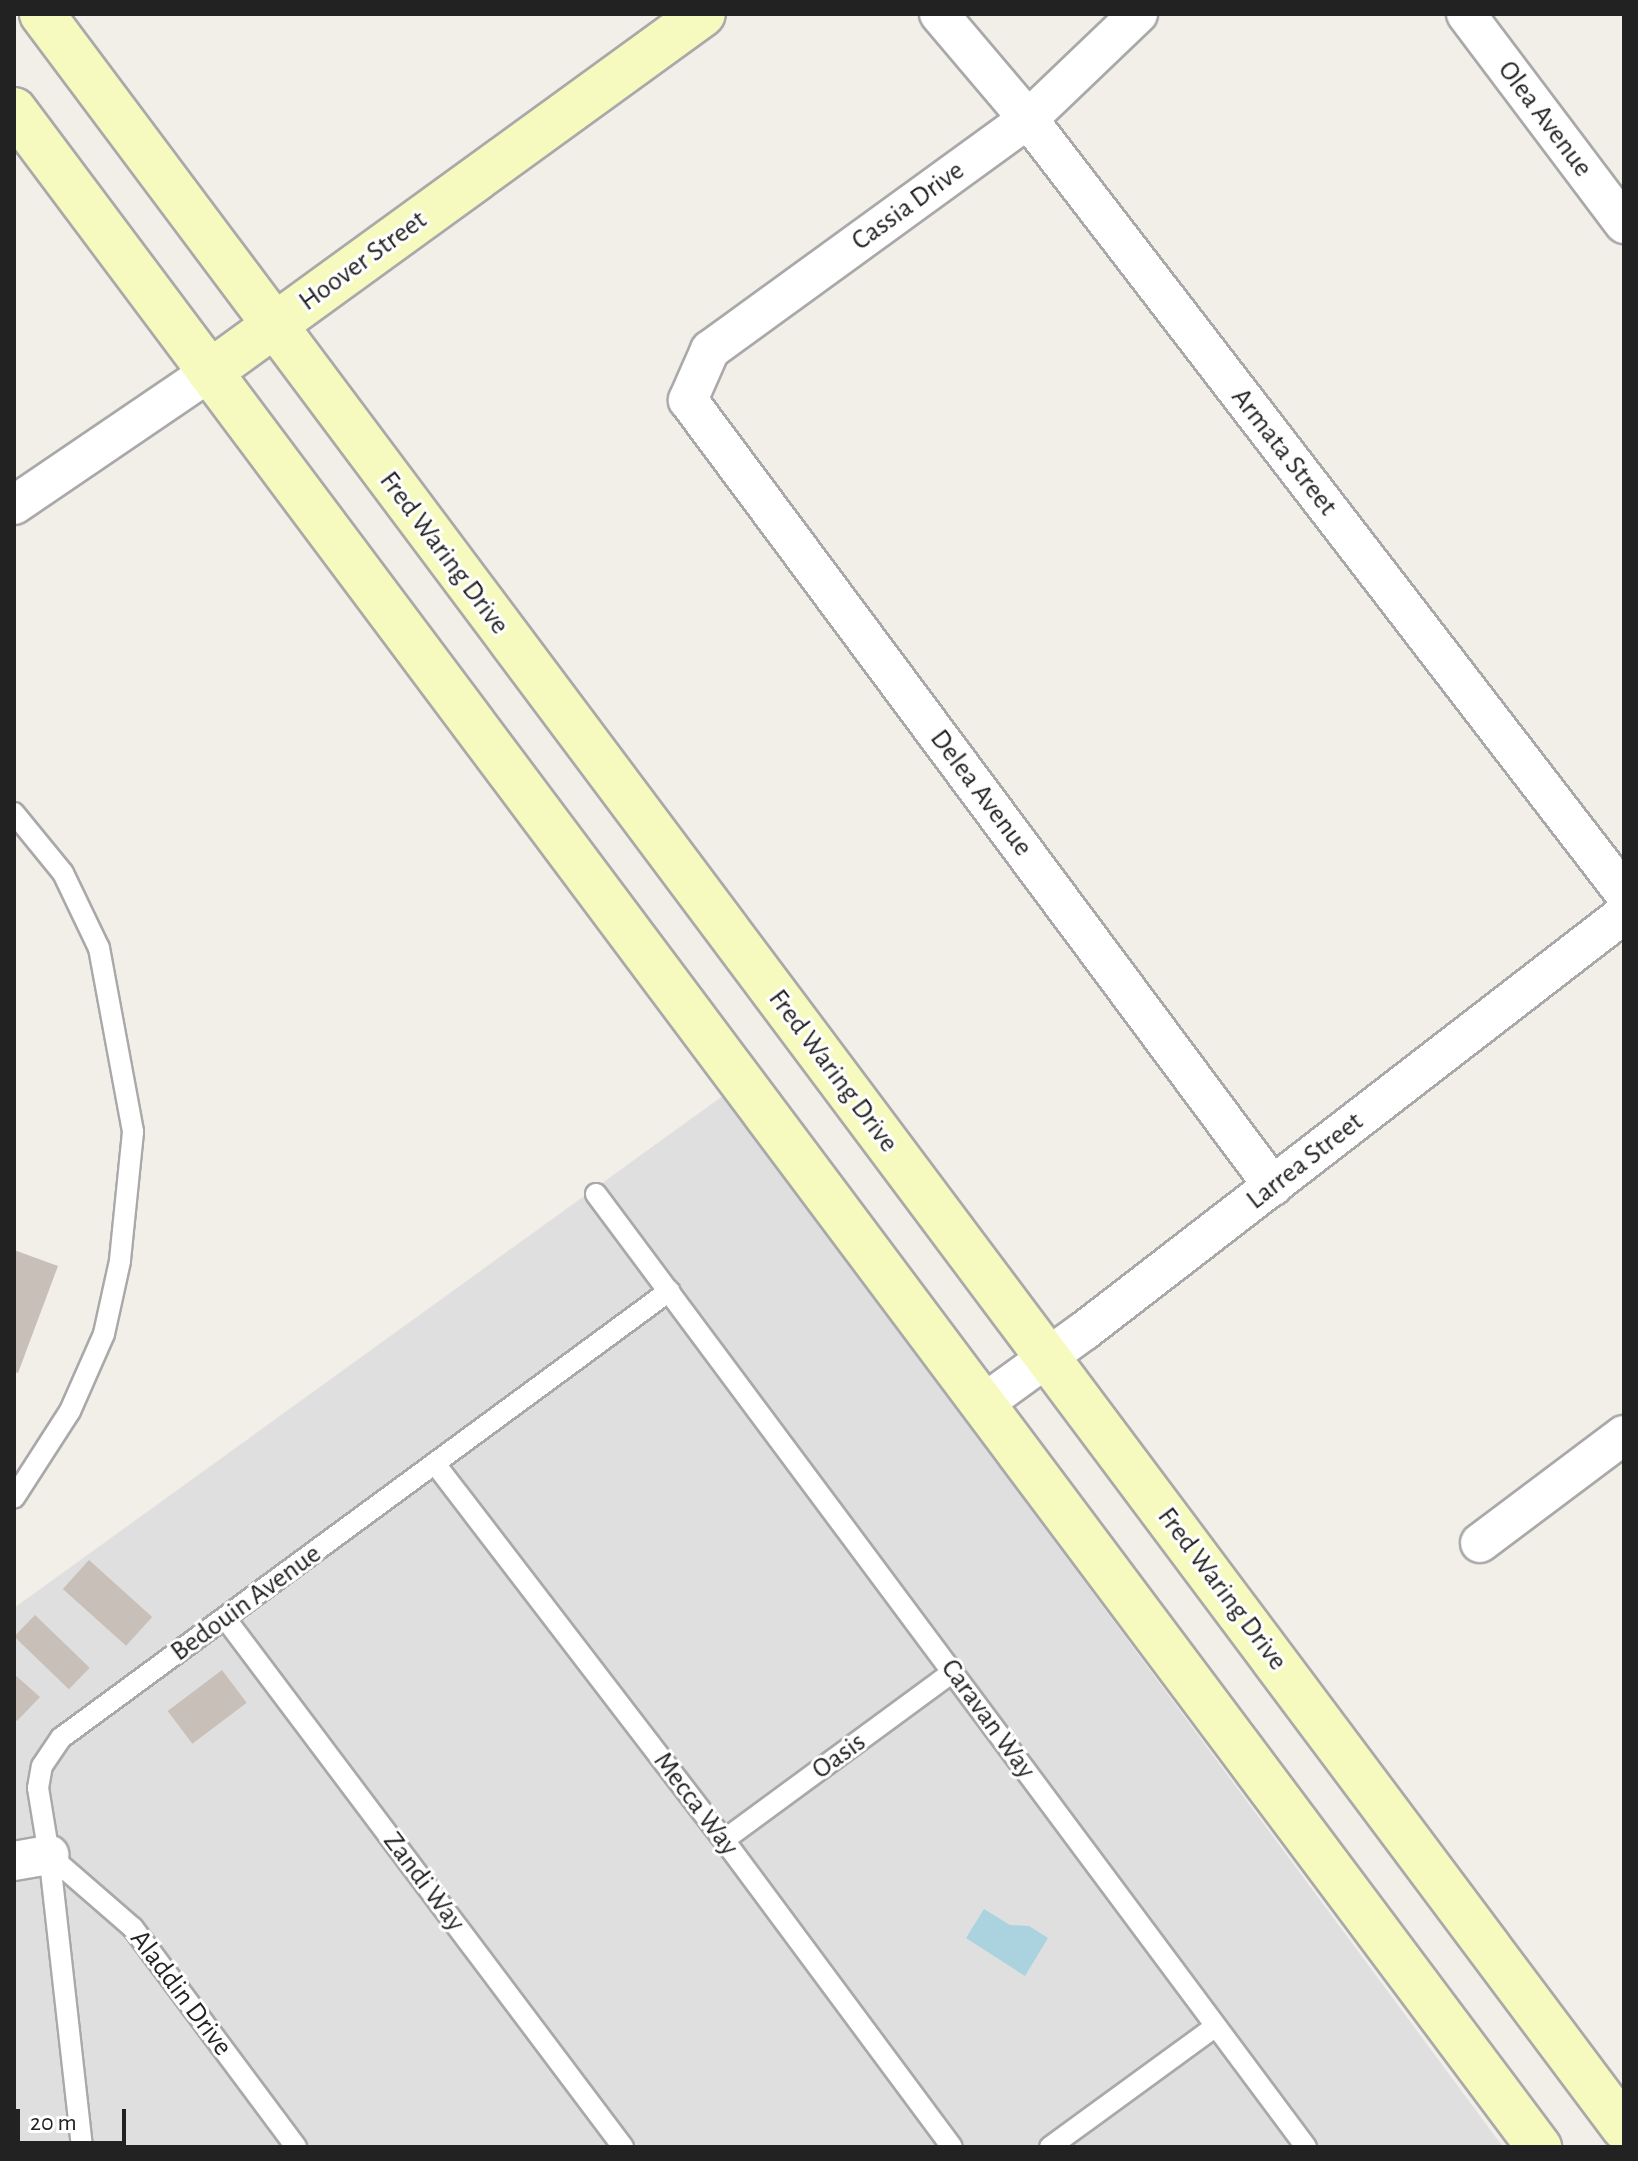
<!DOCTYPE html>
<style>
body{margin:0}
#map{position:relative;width:1638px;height:2161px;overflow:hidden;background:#f2efe9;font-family:"Alegreya Sans",sans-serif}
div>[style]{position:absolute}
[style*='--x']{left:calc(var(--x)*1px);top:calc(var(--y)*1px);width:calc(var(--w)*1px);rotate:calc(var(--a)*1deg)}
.residential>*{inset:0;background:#e0dfdf}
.water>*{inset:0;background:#aad3df}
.building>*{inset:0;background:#c7bfb8;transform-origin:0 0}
.roads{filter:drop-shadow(2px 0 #a9a9a9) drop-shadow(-2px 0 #a9a9a9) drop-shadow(0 2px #a9a9a9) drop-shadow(0 -2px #a9a9a9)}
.lane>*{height:20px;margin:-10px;padding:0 10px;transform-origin:10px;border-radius:10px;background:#fff}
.street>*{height:38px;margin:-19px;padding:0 19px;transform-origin:19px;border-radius:19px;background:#fff}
.secondary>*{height:44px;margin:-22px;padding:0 22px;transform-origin:22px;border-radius:22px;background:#f7fabf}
span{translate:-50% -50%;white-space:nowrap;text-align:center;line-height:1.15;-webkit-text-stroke:6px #fff;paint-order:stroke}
.street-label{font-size:28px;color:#222}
.frame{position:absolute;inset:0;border:16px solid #222;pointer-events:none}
.scale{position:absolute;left:16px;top:2109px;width:110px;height:36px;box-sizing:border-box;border:4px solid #222;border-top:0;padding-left:10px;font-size:24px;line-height:28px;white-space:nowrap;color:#222;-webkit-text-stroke:6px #fff;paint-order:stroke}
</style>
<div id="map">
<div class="residential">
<div style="clip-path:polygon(724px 1095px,1503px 2147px,14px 2147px,14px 1608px)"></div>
</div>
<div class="water">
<div style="clip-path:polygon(984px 1909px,1010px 1925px,1029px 1926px,1048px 1938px,1025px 1976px,966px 1938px)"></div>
</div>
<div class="building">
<div style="clip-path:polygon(14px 1250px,58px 1266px,18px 1373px,14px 1372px)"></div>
<div style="left:89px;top:1560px;width:85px;height:39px;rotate:42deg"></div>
<div style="left:35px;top:1615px;width:76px;height:30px;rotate:44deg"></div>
<div style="left:222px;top:1670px;width:41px;height:68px;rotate:53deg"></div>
<div style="clip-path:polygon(14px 1674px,40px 1697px,17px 1721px,14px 1718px)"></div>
</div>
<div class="roads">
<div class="lane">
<div style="--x:14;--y:813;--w:77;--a:50.8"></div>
<div style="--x:63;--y:873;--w:83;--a:64.4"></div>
<div style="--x:99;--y:948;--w:187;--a:79.5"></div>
<div style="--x:133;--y:1132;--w:130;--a:95.8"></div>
<div style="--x:120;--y:1261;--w:75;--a:102.4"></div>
<div style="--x:104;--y:1334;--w:84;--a:113.8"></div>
<div style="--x:70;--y:1411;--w:103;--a:122.8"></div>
<div style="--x:596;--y:1194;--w:1188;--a:53.31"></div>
<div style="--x:436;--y:1465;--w:473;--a:52.5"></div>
<div style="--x:724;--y:1840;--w:382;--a:53.4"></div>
<div style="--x:225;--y:1618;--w:662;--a:53.04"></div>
<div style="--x:724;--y:1840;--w:285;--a:-36.3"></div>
<div style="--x:49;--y:1855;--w:111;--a:41"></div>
<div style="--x:133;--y:1928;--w:273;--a:53.3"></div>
<div style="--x:82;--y:2147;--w:294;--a:-96.4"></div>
<div style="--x:49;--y:1855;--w:68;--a:-99.3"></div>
<div style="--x:38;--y:1788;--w:22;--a:-80"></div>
<div style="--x:42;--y:1766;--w:34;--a:-56"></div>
<div style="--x:61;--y:1738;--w:755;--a:-36.32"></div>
<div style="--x:1050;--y:2147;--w:205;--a:-36.1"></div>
</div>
<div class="street">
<div style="--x:939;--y:14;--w:138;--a:49.7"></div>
<div style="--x:1028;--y:119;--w:977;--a:52.4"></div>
<div style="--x:1138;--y:14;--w:152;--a:136.3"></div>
<div style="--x:1028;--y:119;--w:393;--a:144"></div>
<div style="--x:710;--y:350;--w:55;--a:113.7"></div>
<div style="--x:688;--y:400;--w:980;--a:53.34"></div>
<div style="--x:1466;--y:14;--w:263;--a:53"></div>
<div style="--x:14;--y:505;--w:237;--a:-34.2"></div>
<div style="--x:983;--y:1404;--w:125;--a:-35.9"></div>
<div style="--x:1084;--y:1331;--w:682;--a:-37.68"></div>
<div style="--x:1480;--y:1543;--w:180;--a:-36.9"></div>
<div style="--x:14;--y:1861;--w:36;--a:-10"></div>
</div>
<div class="secondary">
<div style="--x:42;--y:14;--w:2640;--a:53.19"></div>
<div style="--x:14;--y:110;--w:2545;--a:53.18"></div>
<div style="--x:210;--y:372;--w:609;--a:-35.99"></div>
</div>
</div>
<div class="street-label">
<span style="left:1545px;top:119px;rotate:53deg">Olea Avenue</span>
<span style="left:908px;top:206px;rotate:-36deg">Cassia Drive</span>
<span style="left:363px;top:261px;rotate:-36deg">Hoover Street</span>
<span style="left:1284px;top:452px;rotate:52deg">Armata Street</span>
<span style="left:444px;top:553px;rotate:53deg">Fred Waring Drive</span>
<span style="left:981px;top:793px;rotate:53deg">Delea Avenue</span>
<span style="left:833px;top:1071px;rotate:53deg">Fred Waring Drive</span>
<span style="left:1305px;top:1161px;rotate:-38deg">Larrea Street</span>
<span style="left:1222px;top:1589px;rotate:53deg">Fred Waring Drive</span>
<span style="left:246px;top:1603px;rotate:-36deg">Bedouin Avenue</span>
<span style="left:988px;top:1719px;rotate:54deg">Caravan Way</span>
<span style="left:839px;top:1756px;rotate:-36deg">Oasis</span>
<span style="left:696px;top:1804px;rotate:53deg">Mecca Way</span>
<span style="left:424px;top:1882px;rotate:53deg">Zandi Way</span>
<span style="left:181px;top:1993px;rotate:53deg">Aladdin Drive</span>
</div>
<div class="frame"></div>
<div class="scale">20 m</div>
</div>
